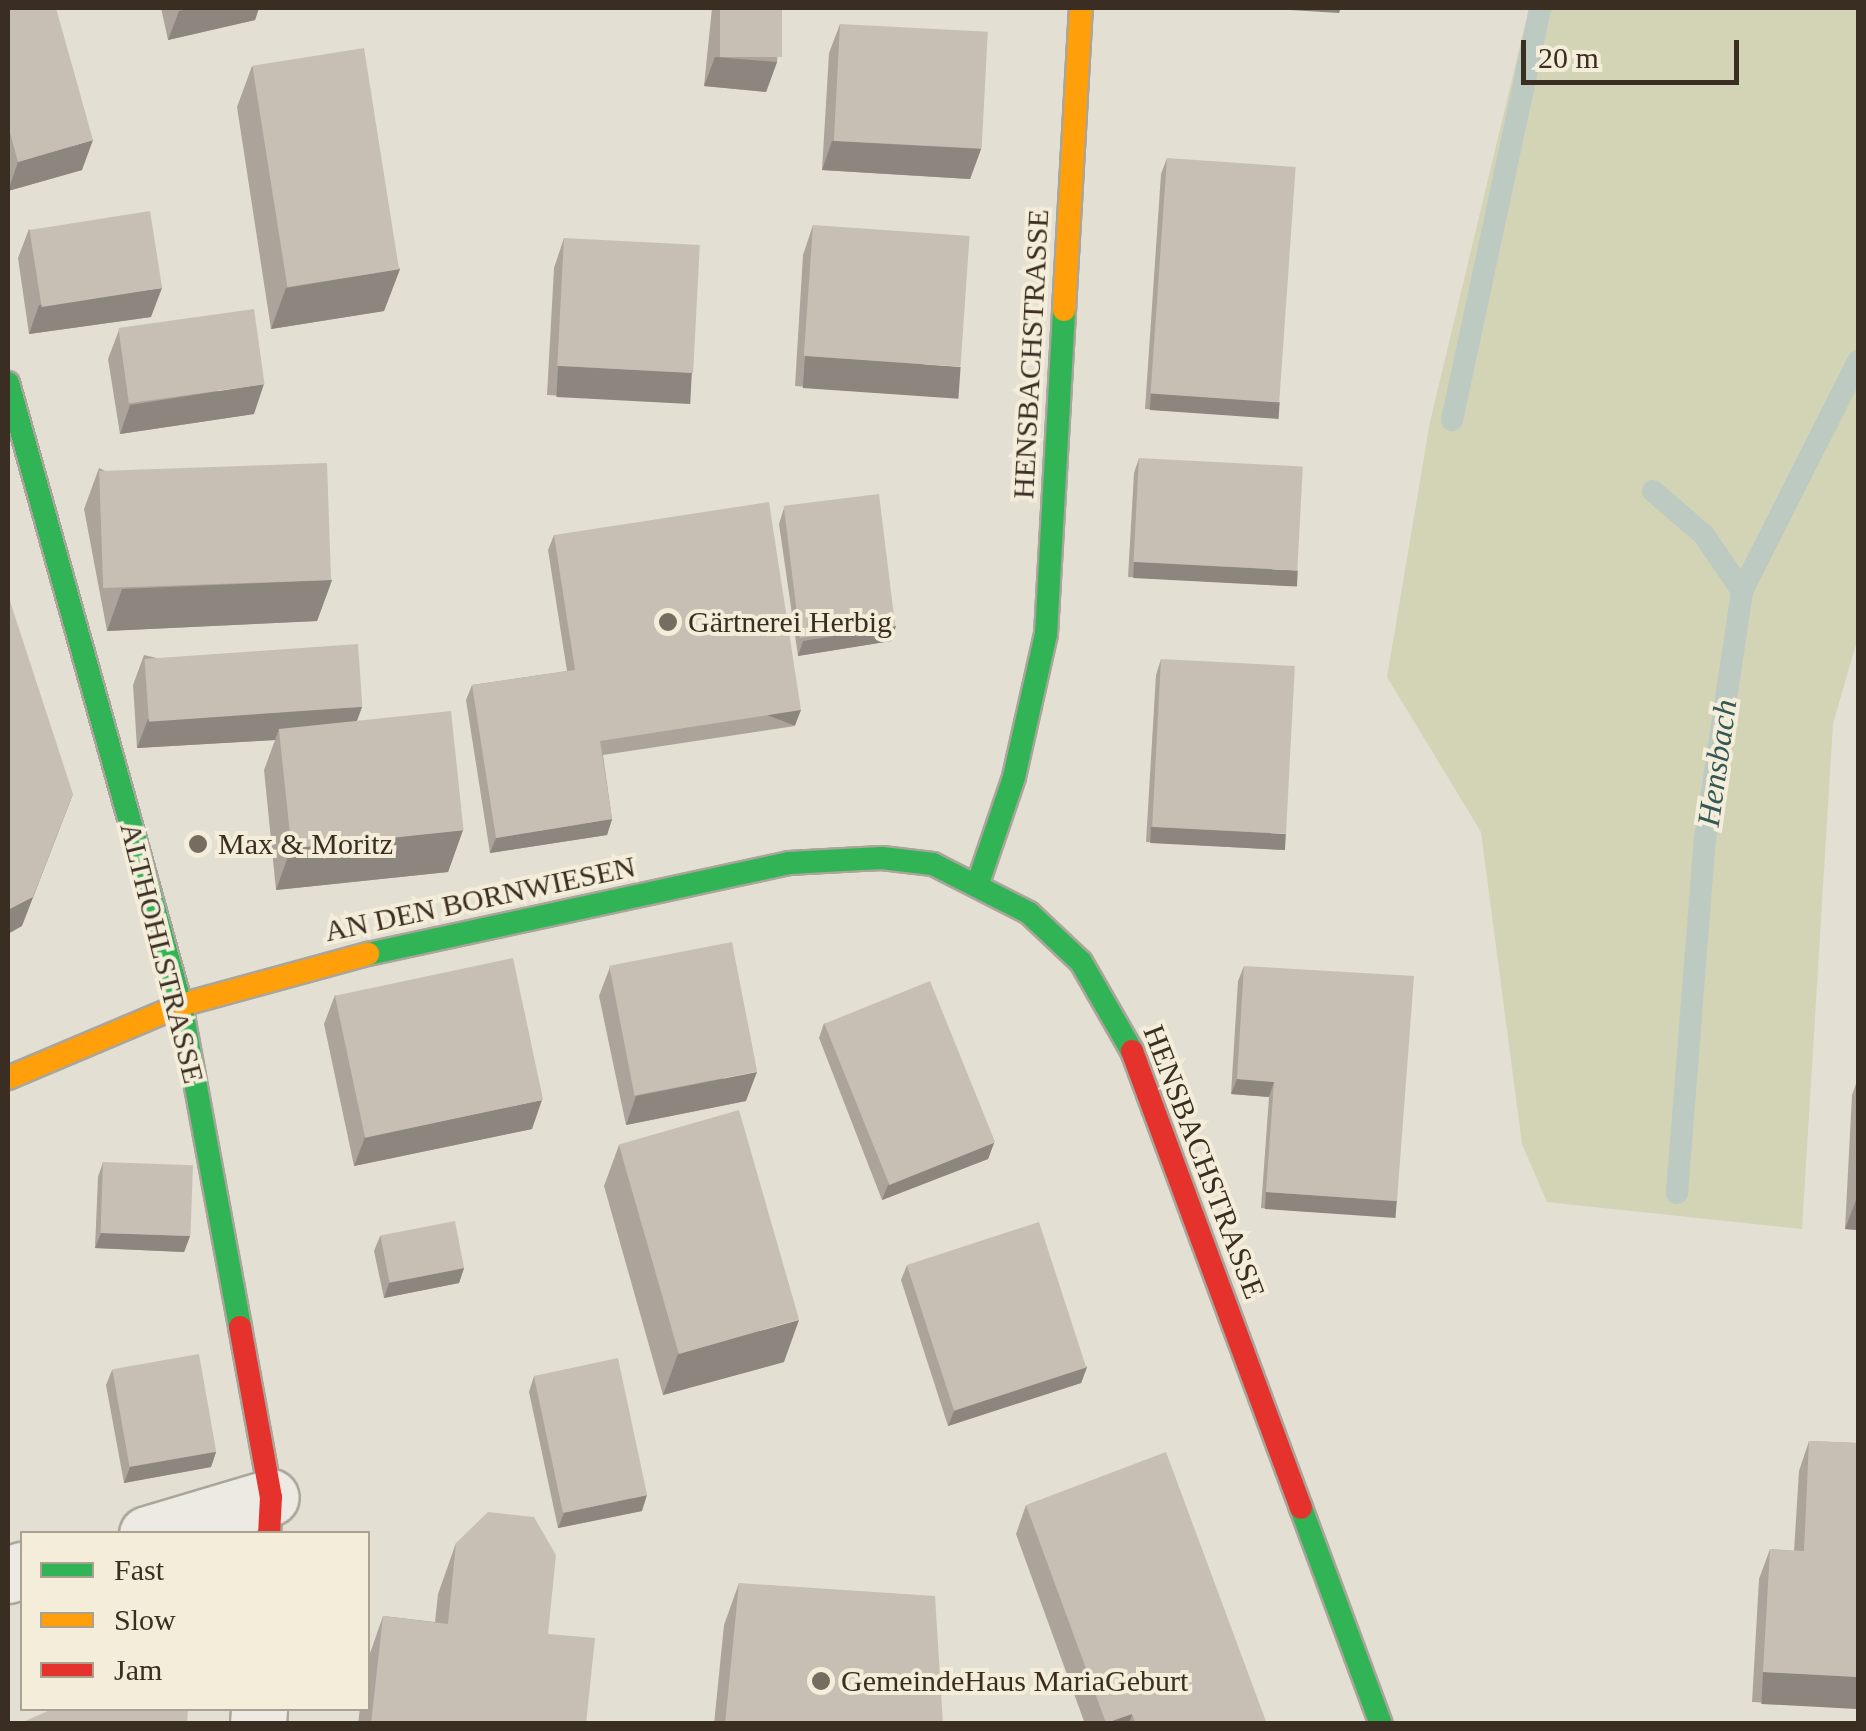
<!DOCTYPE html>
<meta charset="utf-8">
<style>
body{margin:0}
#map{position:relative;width:1866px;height:1731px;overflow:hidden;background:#e4dfd3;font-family:Georgia,serif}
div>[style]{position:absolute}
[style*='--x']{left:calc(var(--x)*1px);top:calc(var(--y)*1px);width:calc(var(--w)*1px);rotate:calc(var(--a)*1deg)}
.green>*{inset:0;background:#d3d3b6}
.stream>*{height:22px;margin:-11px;padding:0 11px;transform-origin:11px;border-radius:11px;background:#bccac2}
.roads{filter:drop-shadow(2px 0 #aaa59b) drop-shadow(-2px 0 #aaa59b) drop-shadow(0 2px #aaa59b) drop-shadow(0 -2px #aaa59b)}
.street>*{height:55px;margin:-27.5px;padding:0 27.5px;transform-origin:27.5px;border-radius:27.5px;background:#edeae3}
.fast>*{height:22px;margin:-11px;padding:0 11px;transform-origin:11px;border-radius:11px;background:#30b455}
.slow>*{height:22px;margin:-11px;padding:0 11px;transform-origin:11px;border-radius:11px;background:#ff9f0a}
.jam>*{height:22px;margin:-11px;padding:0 11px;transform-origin:11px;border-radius:11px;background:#e5322d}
.wall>*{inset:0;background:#aca49b}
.shaded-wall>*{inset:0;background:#8c867e;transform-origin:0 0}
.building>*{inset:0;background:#c8bfb4;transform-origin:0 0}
.dots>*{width:28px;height:28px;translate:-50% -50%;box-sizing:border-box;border:5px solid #f4edda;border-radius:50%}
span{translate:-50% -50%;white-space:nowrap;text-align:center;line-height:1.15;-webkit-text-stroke:8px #f4edda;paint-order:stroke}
.street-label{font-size:30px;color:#3a2e22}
.poi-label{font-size:30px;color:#3a2e22}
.left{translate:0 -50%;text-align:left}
.water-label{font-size:32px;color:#335856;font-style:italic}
.frame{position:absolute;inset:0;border:10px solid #3a2e22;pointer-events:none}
.legend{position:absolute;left:20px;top:1531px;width:350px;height:180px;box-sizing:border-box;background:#f4edda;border:2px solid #aaa190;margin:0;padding:12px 18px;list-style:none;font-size:30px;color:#3a2e22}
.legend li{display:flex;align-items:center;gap:20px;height:50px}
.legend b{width:50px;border:2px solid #aaa190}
.scale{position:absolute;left:1521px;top:40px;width:218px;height:45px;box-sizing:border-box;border:5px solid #3a2e22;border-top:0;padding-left:12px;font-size:30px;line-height:35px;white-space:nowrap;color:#3a2e22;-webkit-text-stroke:8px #f4edda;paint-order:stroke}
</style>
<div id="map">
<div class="green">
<div style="clip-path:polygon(1529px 8px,1858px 8px,1858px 637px,1833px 724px,1802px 1229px,1547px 1202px,1522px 1144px,1481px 832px,1387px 677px,1430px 422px)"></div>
</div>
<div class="stream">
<div style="--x:1452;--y:420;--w:421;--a:-77.9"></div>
<div style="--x:1653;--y:491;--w:67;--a:40.8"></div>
<div style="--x:1704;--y:535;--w:68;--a:55.8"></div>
<div style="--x:1677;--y:1193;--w:355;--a:-85.5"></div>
<div style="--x:1705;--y:839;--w:251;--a:-81.5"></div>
<div style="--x:1742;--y:591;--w:258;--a:-63.2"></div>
</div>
<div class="roads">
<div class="street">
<div style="--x:147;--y:1534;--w:129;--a:-16.6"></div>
<div style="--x:8;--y:1575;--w:15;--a:-20"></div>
<div style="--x:258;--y:1724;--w:16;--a:-86"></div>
</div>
<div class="fast">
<div style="--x:8;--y:383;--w:646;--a:74.46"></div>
<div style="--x:181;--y:1005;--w:327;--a:79.6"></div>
<div style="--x:978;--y:883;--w:112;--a:-71.2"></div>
<div style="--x:1014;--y:777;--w:147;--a:-77.4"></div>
<div style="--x:1046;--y:634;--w:324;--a:-86.8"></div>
<div style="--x:368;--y:954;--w:431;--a:-12.2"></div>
<div style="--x:789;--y:863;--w:93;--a:-3.1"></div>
<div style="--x:882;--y:858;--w:51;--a:6.7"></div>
<div style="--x:933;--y:864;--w:108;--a:27"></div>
<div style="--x:1029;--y:913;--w:71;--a:43.3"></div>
<div style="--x:1081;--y:962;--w:103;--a:60.2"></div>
<div style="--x:1301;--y:1508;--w:230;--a:69.7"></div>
</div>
<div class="slow">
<div style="--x:1064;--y:310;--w:302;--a:-86.8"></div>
<div style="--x:8;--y:1078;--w:188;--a:-22.9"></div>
<div style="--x:181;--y:1005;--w:194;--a:-15.3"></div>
</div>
<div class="jam">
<div style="--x:1132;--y:1051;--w:487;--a:69.7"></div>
<div style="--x:240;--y:1327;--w:173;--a:79.7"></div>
<div style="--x:271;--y:1497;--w:37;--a:93"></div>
</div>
</div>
<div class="wall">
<div style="clip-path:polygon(8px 8px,82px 170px,8px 191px)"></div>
<div style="clip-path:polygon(161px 8px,259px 8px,255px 20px,168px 40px)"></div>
<div style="clip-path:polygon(712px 8px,782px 8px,777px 62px,766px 92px,704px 86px)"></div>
<div style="clip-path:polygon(840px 24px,981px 149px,970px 179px,822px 170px,829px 53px)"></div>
<div style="clip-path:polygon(252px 66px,400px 269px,384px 311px,271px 329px,237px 107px)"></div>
<div style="clip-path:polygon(1167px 158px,1274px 418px,1145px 409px,1161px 174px)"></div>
<div style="clip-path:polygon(813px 225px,950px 397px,795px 386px,803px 255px)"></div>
<div style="clip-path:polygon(29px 229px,151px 317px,29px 334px,18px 258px)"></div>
<div style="clip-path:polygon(564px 238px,692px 373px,682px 402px,547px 395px,554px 268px)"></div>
<div style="clip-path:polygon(119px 330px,254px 414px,120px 434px,108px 359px)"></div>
<div style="clip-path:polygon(1139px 458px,1292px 586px,1128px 577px,1134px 473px)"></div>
<div style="clip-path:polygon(99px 468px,332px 580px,317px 621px,107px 631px,84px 509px)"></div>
<div style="clip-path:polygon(784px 508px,891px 641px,798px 656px,779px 524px)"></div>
<div style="clip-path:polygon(554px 535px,795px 726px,603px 755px,612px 819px,607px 835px,490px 853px,466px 700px,472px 685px,567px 671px,548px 550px)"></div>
<div style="clip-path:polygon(144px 655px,362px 707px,357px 721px,463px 830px,448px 872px,276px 890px,264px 770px,275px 740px,137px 748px,133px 685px)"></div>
<div style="clip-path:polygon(1161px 659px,1281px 850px,1146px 842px,1156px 675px)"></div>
<div style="clip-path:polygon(1244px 966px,1397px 1201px,1392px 1217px,1261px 1208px,1269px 1097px,1231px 1094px,1238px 981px)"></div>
<div style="clip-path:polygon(610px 967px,746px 1101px,626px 1125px,599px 996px)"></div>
<div style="clip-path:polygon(335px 995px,532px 1129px,354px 1166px,324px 1024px)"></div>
<div style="clip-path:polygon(824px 1023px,994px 1143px,988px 1159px,882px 1200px,819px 1038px)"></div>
<div style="clip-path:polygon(1858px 1078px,1858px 1230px,1845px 1229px,1852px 1095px)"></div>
<div style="clip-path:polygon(619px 1145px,784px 1362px,663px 1395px,604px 1186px)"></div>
<div style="clip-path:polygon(103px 1162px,190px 1236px,184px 1252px,95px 1248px,98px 1177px)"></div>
<div style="clip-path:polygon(380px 1236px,464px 1268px,459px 1283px,384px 1298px,374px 1251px)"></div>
<div style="clip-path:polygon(907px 1265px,1087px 1367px,1081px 1383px,948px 1426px,901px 1280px)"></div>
<div style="clip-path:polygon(1858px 1268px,1858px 1312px,1857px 1312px)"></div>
<div style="clip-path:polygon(112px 1370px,216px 1452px,211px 1467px,124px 1483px,106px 1385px)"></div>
<div style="clip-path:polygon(534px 1376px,642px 1511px,558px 1528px,529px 1392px)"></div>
<div style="clip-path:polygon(1809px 1441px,1858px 1443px,1858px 1707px,1752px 1702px,1759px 1579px,1770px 1549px,1794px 1551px,1799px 1471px)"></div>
<div style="clip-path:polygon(1026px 1505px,1267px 1724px,1085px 1724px,1016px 1534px)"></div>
<div style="clip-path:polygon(456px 1543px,548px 1634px,586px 1724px,358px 1724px,360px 1708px,368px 1708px,368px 1659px,383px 1616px,435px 1622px,438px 1594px)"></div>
<div style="clip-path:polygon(739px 1583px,943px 1724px,714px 1724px,724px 1625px)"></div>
</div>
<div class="shaded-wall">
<div style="clip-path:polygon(193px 8px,259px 8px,255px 20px,168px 40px,179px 11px)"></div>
<div style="clip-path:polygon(1257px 8px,1341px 8px,1339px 13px)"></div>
<div style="clip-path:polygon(715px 57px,777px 62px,766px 92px,704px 86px)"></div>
<div style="clip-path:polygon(93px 140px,82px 170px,8px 191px,18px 162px)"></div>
<div style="clip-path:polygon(832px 141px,981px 149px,970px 179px,822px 170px)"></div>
<div style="clip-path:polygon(400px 269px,384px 311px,271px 329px,286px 288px)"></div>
<div style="clip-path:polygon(162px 288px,151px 317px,29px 334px,39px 305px)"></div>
<div style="left:805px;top:356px;width:156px;height:32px;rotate:4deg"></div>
<div style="left:558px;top:366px;width:134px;height:31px;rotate:3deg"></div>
<div style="clip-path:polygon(264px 384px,254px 414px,120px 434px,130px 405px)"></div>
<div style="left:1151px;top:393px;width:129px;height:17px;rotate:4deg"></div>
<div style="left:1134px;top:562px;width:164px;height:16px;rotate:3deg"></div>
<div style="clip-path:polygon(332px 580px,317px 621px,107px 631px,122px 589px)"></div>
<div style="clip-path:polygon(896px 626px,891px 641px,798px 656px,803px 641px)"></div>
<div style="clip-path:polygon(362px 707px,351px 736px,279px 729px,275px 740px,137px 748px,148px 719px)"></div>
<div style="left:801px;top:710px;width:17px;height:203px;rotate:111deg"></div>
<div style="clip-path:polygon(73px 794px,22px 926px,8px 934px,8px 910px)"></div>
<div style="clip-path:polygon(612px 819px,607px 835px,490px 853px,496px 838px)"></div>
<div style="left:1151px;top:827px;width:135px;height:16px;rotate:3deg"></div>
<div style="clip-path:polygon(463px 830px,448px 872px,276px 890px,291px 848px)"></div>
<div style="clip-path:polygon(757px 1072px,746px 1101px,626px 1125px,636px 1096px)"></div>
<div style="clip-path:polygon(1237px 1079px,1274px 1082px,1269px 1097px,1231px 1094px)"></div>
<div style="clip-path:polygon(542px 1100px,532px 1129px,354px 1166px,365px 1137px)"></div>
<div style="clip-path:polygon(994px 1143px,988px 1159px,882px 1200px,888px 1185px)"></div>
<div style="left:1266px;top:1192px;width:131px;height:17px;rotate:4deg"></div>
<div style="clip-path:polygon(1856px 1200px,1858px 1200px,1858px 1230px,1845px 1229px)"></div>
<div style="clip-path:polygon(101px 1233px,190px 1236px,184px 1252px,95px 1248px)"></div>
<div style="clip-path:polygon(464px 1268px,459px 1283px,384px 1298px,389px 1283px)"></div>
<div style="clip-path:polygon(799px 1320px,784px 1362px,663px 1395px,678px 1354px)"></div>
<div style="clip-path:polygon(1087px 1367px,1081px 1383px,948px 1426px,954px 1411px)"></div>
<div style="clip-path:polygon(216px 1452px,211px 1467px,124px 1483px,130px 1467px)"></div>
<div style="clip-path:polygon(647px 1495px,642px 1511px,558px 1528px,564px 1513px)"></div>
<div style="left:1763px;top:1672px;width:95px;height:32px;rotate:3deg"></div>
<div style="clip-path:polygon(1132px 1714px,1129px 1724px,1106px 1724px,1106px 1723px)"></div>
</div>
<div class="building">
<div style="clip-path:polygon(8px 8px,56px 8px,93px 140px,18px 162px,8px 125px)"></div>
<div style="left:720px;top:8px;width:62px;height:49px"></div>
<div style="left:840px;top:24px;width:148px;height:117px;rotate:3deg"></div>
<div style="left:364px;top:48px;width:224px;height:113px;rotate:81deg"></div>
<div style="left:1167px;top:158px;width:129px;height:236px;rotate:4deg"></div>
<div style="left:150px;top:211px;width:78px;height:122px;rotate:81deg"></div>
<div style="left:813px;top:225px;width:157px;height:131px;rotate:4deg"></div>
<div style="left:564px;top:238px;width:136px;height:128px;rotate:3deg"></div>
<div style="left:254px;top:309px;width:76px;height:137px;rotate:82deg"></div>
<div style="left:1139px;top:458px;width:164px;height:104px;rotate:3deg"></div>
<div style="left:327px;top:463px;width:117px;height:228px;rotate:88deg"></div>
<div style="left:879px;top:494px;width:133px;height:96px;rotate:83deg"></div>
<div style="clip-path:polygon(769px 502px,801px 710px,600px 741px,612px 819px,496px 838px,472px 685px,575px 670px,554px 535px)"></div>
<div style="clip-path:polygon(8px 595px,73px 794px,33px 897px,8px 910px)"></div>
<div style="left:358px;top:644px;width:63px;height:214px;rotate:86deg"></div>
<div style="left:1161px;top:659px;width:134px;height:168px;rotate:3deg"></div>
<div style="left:451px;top:711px;width:120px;height:173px;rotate:84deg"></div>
<div style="left:732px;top:942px;width:132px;height:125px;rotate:79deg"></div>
<div style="left:513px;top:958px;width:145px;height:182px;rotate:78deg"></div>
<div style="clip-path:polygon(1244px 966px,1414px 976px,1397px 1201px,1266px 1192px,1274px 1082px,1237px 1079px)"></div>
<div style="left:930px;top:981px;width:174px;height:114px;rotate:68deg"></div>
<div style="left:739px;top:1110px;width:218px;height:125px;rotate:74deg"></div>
<div style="clip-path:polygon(1858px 1153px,1858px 1200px,1856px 1200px)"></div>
<div style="left:103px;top:1162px;width:90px;height:71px;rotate:2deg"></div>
<div style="left:455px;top:1221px;width:48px;height:76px;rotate:79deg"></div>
<div style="left:1039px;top:1222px;width:153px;height:139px;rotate:72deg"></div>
<div style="left:199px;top:1354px;width:99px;height:88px;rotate:80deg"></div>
<div style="left:618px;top:1358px;width:140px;height:86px;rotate:78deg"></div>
<div style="clip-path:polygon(1809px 1441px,1858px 1443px,1858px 1677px,1763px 1672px,1770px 1549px,1804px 1551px)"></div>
<div style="clip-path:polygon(1166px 1452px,1267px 1724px,1136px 1724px,1132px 1714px,1106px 1723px,1026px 1505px)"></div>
<div style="clip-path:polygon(488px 1512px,534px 1517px,556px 1555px,548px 1634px,595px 1638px,586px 1724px,371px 1724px,383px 1616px,448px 1624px,456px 1543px)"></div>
<div style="clip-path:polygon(739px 1583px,935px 1596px,943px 1724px,725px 1724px)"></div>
<div style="clip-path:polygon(55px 1708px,188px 1708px,187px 1724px,18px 1724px)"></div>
</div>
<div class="dots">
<div style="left:668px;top:622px;background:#766c60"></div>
<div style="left:198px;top:844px;background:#766c60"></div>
<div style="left:821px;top:1681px;background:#766c60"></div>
</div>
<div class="street-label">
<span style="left:1031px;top:354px;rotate:-87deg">HENSBACHSTRASSE</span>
<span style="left:480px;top:899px;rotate:-12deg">AN DEN BORNWIESEN</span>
<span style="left:162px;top:953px;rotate:76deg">ALTHOHLSTRASSE</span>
<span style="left:1204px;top:1162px;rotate:69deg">HENSBACHSTRASSE</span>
</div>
<div class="poi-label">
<span class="left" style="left:688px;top:622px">Gärtnerei Herbig</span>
<span class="left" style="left:218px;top:844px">Max &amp; Moritz</span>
<span class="left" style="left:841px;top:1681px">GemeindeHaus MariaGeburt</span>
</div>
<div class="water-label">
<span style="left:1717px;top:763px;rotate:-82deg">Hensbach</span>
</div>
<div class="frame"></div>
<ul class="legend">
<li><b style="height:12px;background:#30b455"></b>Fast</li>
<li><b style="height:12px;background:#ff9f0a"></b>Slow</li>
<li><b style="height:12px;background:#e5322d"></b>Jam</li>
</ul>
<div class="scale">20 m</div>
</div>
